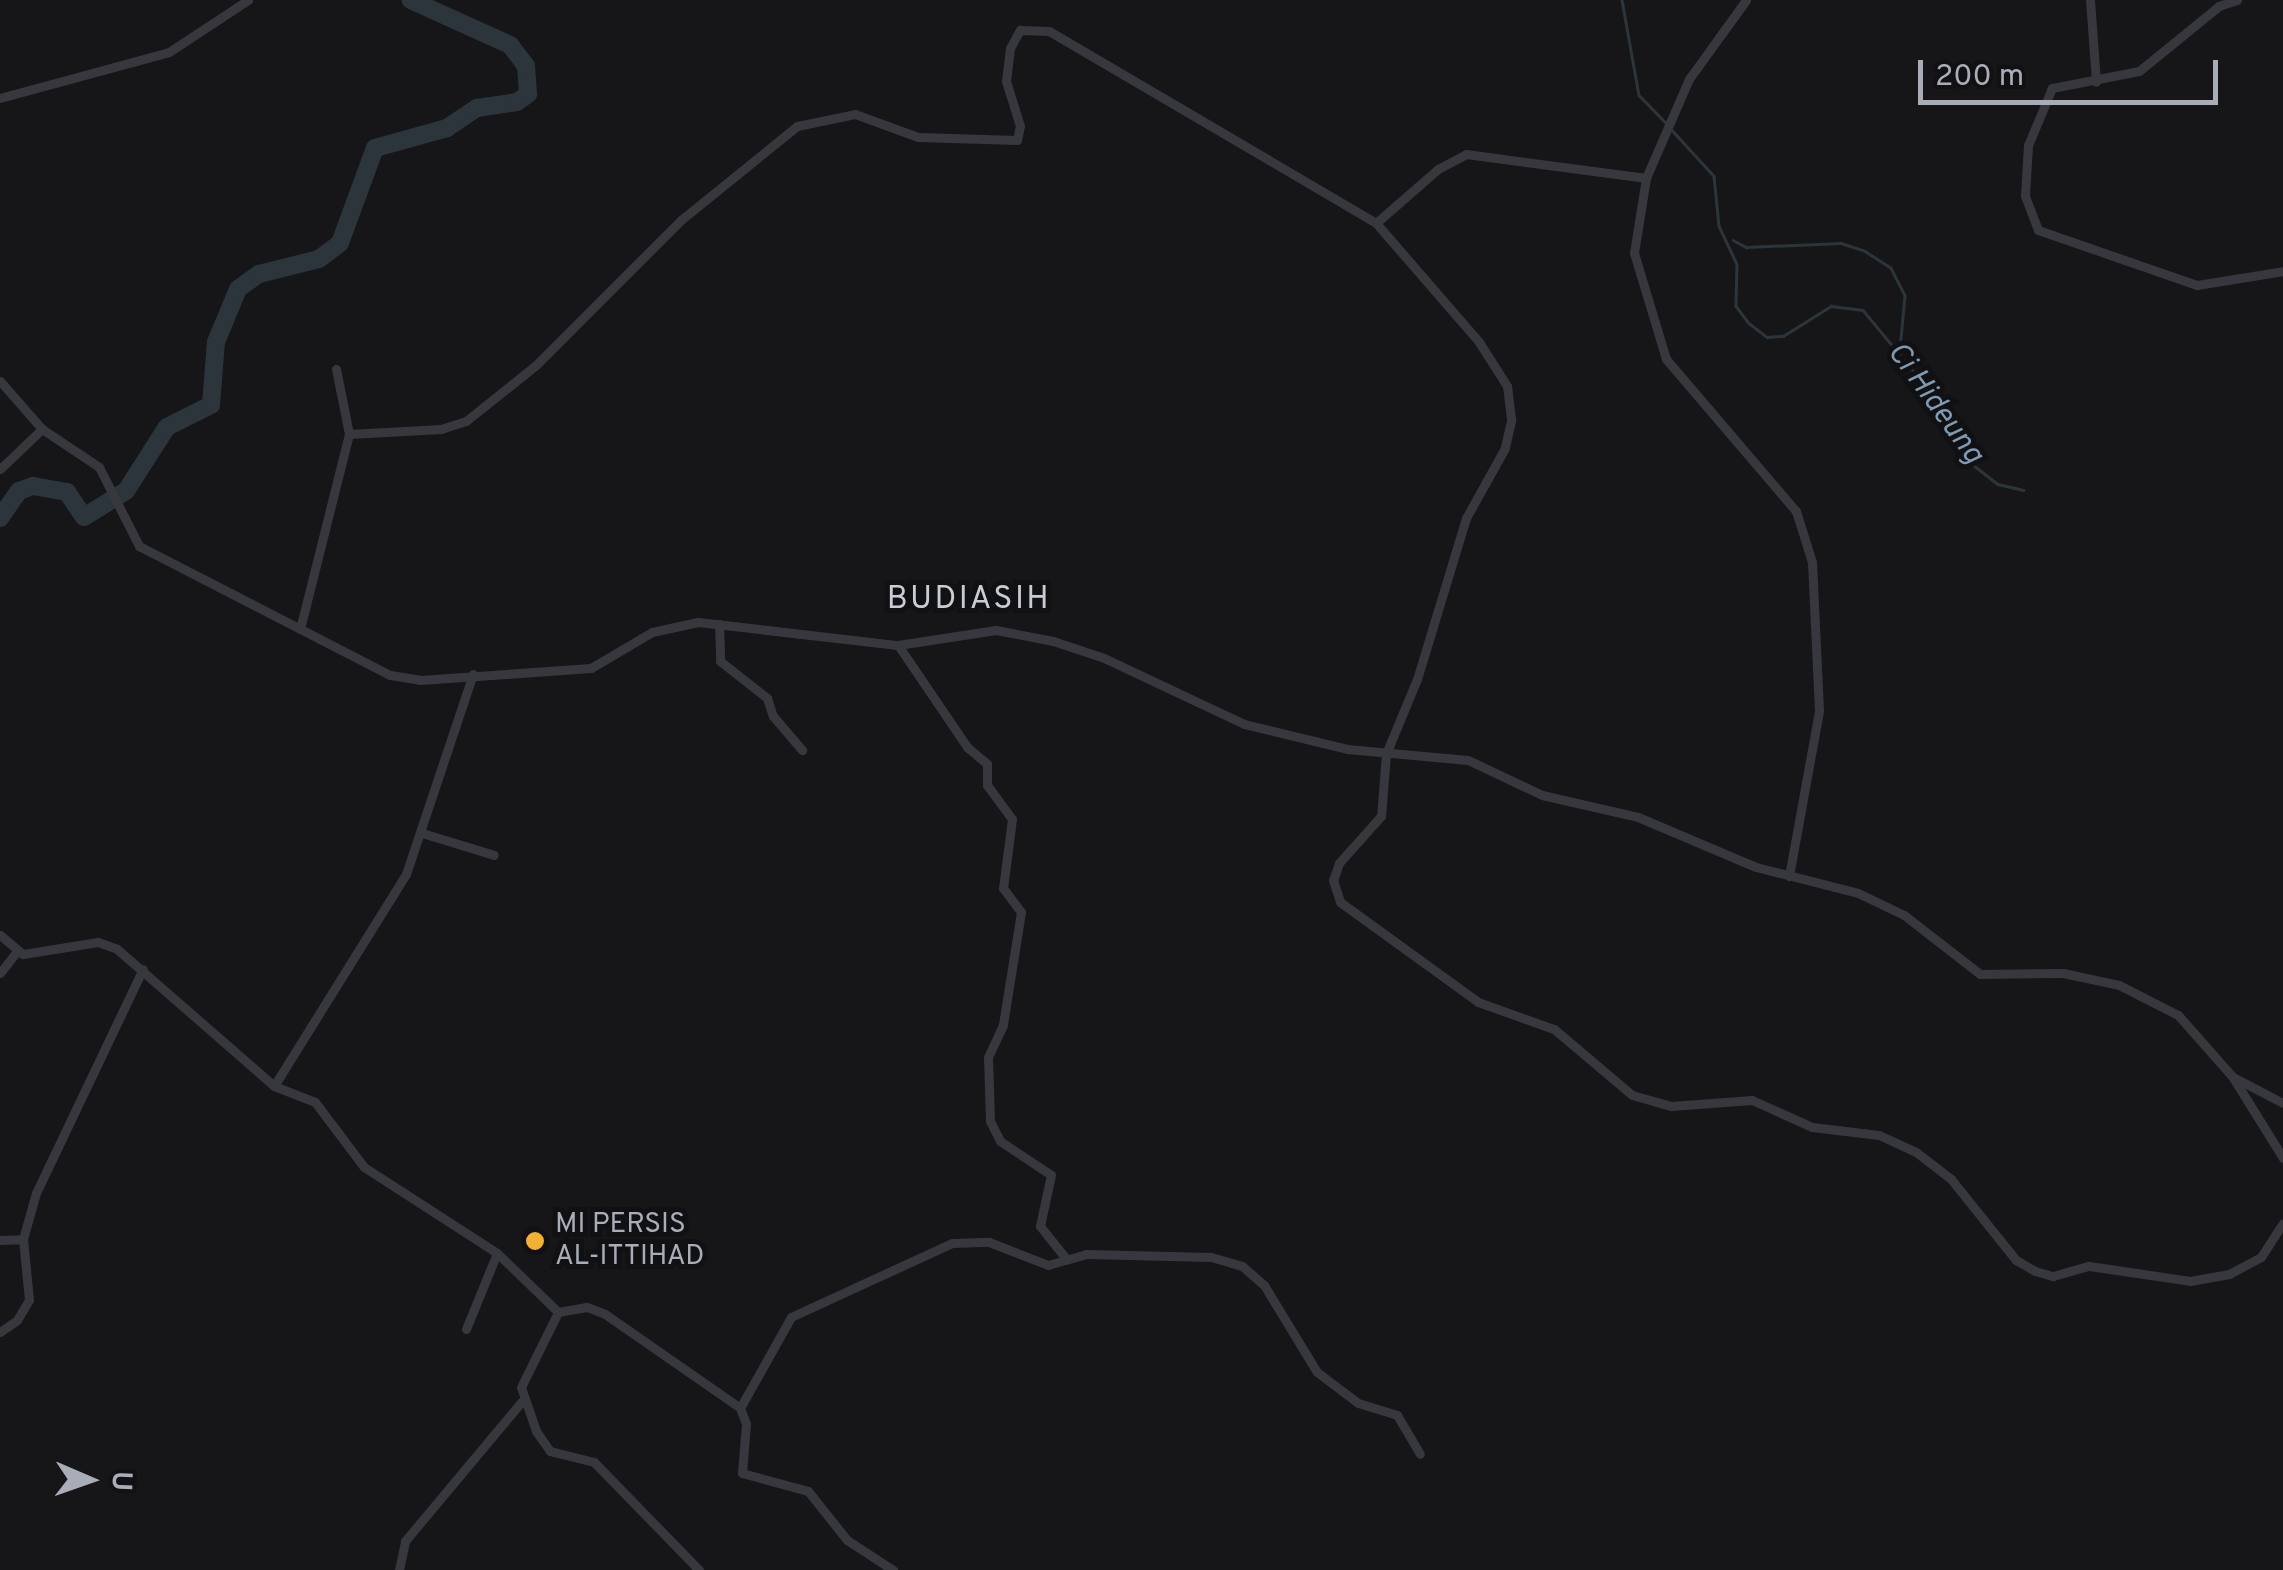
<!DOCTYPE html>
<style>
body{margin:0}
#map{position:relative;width:2283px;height:1570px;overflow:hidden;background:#161618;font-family:Overpass,sans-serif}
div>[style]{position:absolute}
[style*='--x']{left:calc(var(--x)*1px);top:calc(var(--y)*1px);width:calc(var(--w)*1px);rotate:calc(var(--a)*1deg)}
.stream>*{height:2.5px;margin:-1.25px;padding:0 1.25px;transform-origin:1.25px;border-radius:1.25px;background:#2c353c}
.river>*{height:18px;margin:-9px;padding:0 9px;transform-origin:9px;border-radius:9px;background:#2c353c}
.street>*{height:9px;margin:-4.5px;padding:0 4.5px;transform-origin:4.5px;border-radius:4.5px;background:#37383d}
.dots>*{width:28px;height:28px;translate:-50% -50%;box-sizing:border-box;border:5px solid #111113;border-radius:50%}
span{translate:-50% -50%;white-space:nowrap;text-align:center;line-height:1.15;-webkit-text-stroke:10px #111113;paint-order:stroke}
.poi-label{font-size:28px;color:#a8adb8}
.left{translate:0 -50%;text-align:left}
.water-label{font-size:30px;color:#7f9bb3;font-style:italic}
.quarter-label{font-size:32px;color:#c9ccd4;letter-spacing:2.5px}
.north{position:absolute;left:40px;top:1430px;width:100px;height:100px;-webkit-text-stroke:8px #111113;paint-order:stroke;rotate:92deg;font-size:28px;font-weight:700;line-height:40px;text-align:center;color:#a8adb8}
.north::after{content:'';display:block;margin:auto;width:35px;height:45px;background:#a8adb8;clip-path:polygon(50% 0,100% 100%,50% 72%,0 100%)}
.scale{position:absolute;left:1918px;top:60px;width:300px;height:45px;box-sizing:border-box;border:5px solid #a8adb8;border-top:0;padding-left:12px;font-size:30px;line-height:35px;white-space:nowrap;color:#a8adb8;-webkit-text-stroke:8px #111113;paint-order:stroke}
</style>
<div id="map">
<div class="stream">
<div style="--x:1622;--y:0;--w:97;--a:79.9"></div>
<div style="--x:1639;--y:95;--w:40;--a:46"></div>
<div style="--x:1672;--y:130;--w:62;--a:47.6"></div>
<div style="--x:1714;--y:176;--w:50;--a:84.3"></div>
<div style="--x:1719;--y:226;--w:42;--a:64.7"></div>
<div style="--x:1737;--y:264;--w:42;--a:91.4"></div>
<div style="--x:1736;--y:306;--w:21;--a:53"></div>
<div style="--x:1749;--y:323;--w:23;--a:38"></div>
<div style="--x:1767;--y:337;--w:16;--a:-4"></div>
<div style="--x:1783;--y:336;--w:57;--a:-32"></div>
<div style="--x:1831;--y:306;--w:32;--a:7"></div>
<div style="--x:1863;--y:310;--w:112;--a:50.5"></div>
<div style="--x:1934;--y:396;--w:36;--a:71"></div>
<div style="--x:1946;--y:430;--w:37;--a:55"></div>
<div style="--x:1967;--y:460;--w:39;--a:38"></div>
<div style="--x:1998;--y:484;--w:26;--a:13"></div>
<div style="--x:1733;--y:240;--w:15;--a:28"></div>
<div style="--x:1746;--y:247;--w:95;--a:-2.4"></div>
<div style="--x:1841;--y:243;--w:25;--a:18"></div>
<div style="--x:1865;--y:251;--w:31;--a:33"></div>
<div style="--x:1891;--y:268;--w:31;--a:63"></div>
<div style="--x:1905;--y:296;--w:54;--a:95.3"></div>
</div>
<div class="river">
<div style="--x:0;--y:518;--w:33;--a:-55"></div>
<div style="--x:19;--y:491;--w:15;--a:-20"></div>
<div style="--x:33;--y:486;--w:35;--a:10"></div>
<div style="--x:67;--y:492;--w:30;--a:56"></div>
<div style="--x:84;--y:517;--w:49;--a:-31.8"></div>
<div style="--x:126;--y:491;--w:76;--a:-57.4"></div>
<div style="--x:167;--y:427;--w:49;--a:-26.6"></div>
<div style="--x:211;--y:405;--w:63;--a:-85.5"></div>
<div style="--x:216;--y:342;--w:57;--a:-67.5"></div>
<div style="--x:238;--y:289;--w:26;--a:-36"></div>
<div style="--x:259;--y:274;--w:62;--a:-14"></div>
<div style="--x:319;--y:259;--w:26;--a:-37"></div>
<div style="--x:340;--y:243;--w:101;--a:-69.8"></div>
<div style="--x:375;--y:148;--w:75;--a:-15.5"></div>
<div style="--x:447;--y:128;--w:36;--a:-34"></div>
<div style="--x:477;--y:108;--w:40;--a:-8.5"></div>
<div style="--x:517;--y:102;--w:14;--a:-36"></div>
<div style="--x:528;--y:94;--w:28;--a:-94"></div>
<div style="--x:526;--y:66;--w:26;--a:-127"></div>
<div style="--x:510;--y:45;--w:109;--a:-155.6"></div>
</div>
<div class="street">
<div style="--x:1746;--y:0;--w:97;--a:125.8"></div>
<div style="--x:1689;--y:79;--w:108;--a:113.5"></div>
<div style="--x:1646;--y:178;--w:76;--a:99.1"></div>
<div style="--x:1634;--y:253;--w:111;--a:73.2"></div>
<div style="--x:1666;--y:359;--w:200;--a:49.5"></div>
<div style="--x:1796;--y:511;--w:53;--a:72.6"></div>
<div style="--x:1812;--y:562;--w:149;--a:87.3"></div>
<div style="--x:1819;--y:711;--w:168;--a:100.3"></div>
<div style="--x:2090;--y:0;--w:82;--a:85.8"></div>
<div style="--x:2237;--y:0;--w:19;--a:162"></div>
<div style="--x:2219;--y:6;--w:103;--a:140.9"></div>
<div style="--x:2139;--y:71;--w:89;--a:168.9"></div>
<div style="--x:2052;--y:88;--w:62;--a:112.8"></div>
<div style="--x:2028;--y:145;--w:51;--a:93.4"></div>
<div style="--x:2025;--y:196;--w:36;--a:69"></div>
<div style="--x:2038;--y:230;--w:168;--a:19.1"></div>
<div style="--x:2197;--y:285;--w:87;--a:-9.2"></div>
<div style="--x:0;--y:98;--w:175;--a:-15.2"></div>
<div style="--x:169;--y:52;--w:95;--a:-33.4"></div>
<div style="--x:1376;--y:223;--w:82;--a:-41.1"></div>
<div style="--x:1438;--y:169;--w:32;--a:-28"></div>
<div style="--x:1466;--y:154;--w:182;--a:7.6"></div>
<div style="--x:336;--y:369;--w:66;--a:78.7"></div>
<div style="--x:0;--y:381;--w:64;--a:48.8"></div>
<div style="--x:42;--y:429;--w:69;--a:33.7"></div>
<div style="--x:99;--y:467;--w:89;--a:63.1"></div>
<div style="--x:139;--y:546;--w:282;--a:27.2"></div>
<div style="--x:390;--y:675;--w:30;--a:9"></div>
<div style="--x:420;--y:680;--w:171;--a:-4"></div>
<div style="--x:591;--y:668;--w:71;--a:-30.5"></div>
<div style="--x:652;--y:632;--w:47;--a:-12.3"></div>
<div style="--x:698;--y:622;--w:201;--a:6.6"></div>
<div style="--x:898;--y:645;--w:99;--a:-8.7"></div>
<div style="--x:996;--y:630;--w:58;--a:10.9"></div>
<div style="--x:1053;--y:641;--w:54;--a:18.4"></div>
<div style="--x:1104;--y:658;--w:155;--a:25.2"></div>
<div style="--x:1244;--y:724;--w:106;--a:13.6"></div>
<div style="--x:1347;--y:749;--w:121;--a:5.2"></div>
<div style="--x:1468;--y:760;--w:82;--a:25.3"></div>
<div style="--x:1542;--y:795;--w:98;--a:12.9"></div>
<div style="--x:1638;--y:817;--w:128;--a:23"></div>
<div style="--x:1756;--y:867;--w:105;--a:14.3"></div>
<div style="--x:1858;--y:893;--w:51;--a:25.6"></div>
<div style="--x:1904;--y:915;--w:96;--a:37.8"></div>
<div style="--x:1980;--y:974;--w:83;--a:-0.7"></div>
<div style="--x:2063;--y:973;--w:57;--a:12.1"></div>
<div style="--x:2119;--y:985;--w:66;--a:27"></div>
<div style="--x:2178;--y:1015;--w:81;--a:48.5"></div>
<div style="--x:2232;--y:1076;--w:97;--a:58.1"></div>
<div style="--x:0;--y:469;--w:58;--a:-43.6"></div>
<div style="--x:719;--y:624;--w:37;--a:88"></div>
<div style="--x:720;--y:661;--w:60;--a:38.2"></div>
<div style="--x:767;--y:698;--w:19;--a:72"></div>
<div style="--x:773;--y:716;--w:45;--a:49.5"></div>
<div style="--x:300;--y:629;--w:201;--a:-75.9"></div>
<div style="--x:349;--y:434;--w:92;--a:-3.1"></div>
<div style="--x:441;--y:429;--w:26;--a:-18"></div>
<div style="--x:466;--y:421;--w:88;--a:-38.6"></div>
<div style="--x:535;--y:366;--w:206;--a:-45"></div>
<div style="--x:681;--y:220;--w:149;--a:-39"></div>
<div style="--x:797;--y:126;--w:59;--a:-11.7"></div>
<div style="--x:855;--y:114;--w:67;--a:20.1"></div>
<div style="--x:918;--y:137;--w:99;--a:1.7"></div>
<div style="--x:1017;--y:140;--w:14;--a:-78"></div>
<div style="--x:1020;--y:126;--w:47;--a:-107.3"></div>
<div style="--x:1006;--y:81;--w:33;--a:-83"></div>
<div style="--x:1010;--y:48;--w:21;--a:-61"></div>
<div style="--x:1020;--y:30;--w:29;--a:2"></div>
<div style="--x:1049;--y:31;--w:379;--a:30.4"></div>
<div style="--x:1376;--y:223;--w:157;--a:49.1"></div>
<div style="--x:1479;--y:342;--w:52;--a:57.5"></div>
<div style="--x:1507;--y:386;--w:35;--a:83"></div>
<div style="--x:1511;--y:421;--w:28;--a:103"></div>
<div style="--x:1505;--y:448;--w:80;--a:119.1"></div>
<div style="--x:1466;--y:518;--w:168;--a:106.9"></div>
<div style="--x:1417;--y:679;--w:81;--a:112.5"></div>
<div style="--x:1386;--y:754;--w:62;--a:94.6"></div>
<div style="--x:1381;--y:816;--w:63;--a:131.8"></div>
<div style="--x:1339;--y:863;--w:18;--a:109"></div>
<div style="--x:1333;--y:880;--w:23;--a:72"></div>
<div style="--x:1340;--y:902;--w:170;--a:35.9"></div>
<div style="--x:1478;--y:1002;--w:81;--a:19.6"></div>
<div style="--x:1554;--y:1029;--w:102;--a:40.2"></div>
<div style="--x:1632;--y:1095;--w:41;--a:15.8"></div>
<div style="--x:1671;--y:1106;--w:81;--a:-4.2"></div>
<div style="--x:1752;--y:1100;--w:66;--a:24.2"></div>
<div style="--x:1812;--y:1127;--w:67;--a:6.8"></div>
<div style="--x:1879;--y:1135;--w:41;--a:24.7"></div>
<div style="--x:1916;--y:1152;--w:44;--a:37.6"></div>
<div style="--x:1951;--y:1179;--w:104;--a:51.3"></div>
<div style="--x:2016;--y:1260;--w:22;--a:30"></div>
<div style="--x:2035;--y:1271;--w:19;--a:16"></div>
<div style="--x:2053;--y:1276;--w:37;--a:-16"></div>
<div style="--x:2089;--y:1266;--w:102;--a:8.4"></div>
<div style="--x:2190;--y:1281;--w:40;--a:-10"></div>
<div style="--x:2229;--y:1274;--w:36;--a:-28"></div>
<div style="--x:2261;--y:1257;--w:40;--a:-57.1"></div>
<div style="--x:898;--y:645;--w:123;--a:55.9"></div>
<div style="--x:967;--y:747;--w:26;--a:40"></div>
<div style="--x:987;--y:764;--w:21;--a:90"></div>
<div style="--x:987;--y:785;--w:42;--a:53.7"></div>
<div style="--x:1012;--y:819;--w:70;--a:97.4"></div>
<div style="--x:1003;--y:888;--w:30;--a:53"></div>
<div style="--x:1021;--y:912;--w:114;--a:99.1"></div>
<div style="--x:1003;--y:1025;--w:35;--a:115"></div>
<div style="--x:988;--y:1057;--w:64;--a:88.2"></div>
<div style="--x:990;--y:1121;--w:22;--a:63"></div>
<div style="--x:1000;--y:1141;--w:61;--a:33.7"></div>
<div style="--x:1051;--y:1175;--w:52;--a:102.2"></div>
<div style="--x:1040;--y:1226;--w:43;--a:51.5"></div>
<div style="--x:422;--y:833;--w:75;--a:17"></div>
<div style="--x:0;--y:935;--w:30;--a:40"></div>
<div style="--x:23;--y:954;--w:76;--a:-9.1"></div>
<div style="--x:98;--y:942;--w:20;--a:20"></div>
<div style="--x:117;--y:949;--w:208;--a:41.1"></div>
<div style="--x:274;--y:1086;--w:44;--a:21.3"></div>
<div style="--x:315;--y:1102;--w:81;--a:53"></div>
<div style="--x:364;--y:1167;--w:158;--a:32.9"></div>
<div style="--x:497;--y:1253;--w:85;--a:44"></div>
<div style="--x:0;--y:973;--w:28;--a:-52"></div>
<div style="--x:2233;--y:1077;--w:56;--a:27.5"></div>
<div style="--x:274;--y:1086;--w:250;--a:-58.1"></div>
<div style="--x:406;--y:874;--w:211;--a:-71.5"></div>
<div style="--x:0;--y:1240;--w:23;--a:-2"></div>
<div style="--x:466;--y:1329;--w:82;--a:-67.8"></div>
<div style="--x:0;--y:1332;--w:21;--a:-35"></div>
<div style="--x:17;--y:1320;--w:23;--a:-59"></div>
<div style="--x:29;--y:1300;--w:61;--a:-95.6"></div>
<div style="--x:23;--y:1239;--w:48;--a:-74.2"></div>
<div style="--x:36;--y:1193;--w:248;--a:-64.5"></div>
<div style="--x:740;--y:1408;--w:17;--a:69"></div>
<div style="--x:746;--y:1424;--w:49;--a:94.7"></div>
<div style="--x:742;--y:1473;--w:68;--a:15.3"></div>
<div style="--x:808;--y:1491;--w:63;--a:51.5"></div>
<div style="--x:847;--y:1540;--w:55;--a:33.1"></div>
<div style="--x:399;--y:1570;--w:30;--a:-78"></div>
<div style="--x:405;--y:1541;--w:182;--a:-50.1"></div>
<div style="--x:699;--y:1570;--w:151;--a:-134.2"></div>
<div style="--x:594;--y:1462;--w:45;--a:-166"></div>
<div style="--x:550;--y:1451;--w:24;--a:-125"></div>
<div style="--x:536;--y:1431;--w:46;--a:-108.8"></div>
<div style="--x:521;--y:1387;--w:84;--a:-63.7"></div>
<div style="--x:558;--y:1312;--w:29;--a:-10"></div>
<div style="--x:587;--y:1307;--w:19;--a:21"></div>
<div style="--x:605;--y:1314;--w:165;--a:34.8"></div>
<div style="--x:740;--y:1408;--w:104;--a:-60.7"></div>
<div style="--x:791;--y:1317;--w:177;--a:-24.7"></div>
<div style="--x:952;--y:1243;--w:37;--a:-2"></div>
<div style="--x:989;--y:1242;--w:63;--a:21.3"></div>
<div style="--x:1048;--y:1265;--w:40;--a:-16"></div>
<div style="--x:1086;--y:1254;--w:125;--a:1.4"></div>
<div style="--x:1211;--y:1257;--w:32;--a:16"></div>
<div style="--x:1242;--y:1266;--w:29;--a:41"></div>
<div style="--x:1264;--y:1285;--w:102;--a:58.7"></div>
<div style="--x:1317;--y:1372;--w:51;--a:37.1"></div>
<div style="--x:1358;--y:1403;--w:41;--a:17.1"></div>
<div style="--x:1397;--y:1415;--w:45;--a:59.5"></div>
</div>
<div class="dots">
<div style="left:535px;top:1241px;background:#f2b134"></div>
</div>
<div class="poi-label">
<span class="left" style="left:555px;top:1241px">MI PERSIS<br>AL-ITTIHAD</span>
</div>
<div class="water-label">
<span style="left:1934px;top:404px;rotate:54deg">Ci Hideung</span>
</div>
<div class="quarter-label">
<span style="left:969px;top:600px">BUDIASIH</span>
</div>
<div class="north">U</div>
<div class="scale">200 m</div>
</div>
